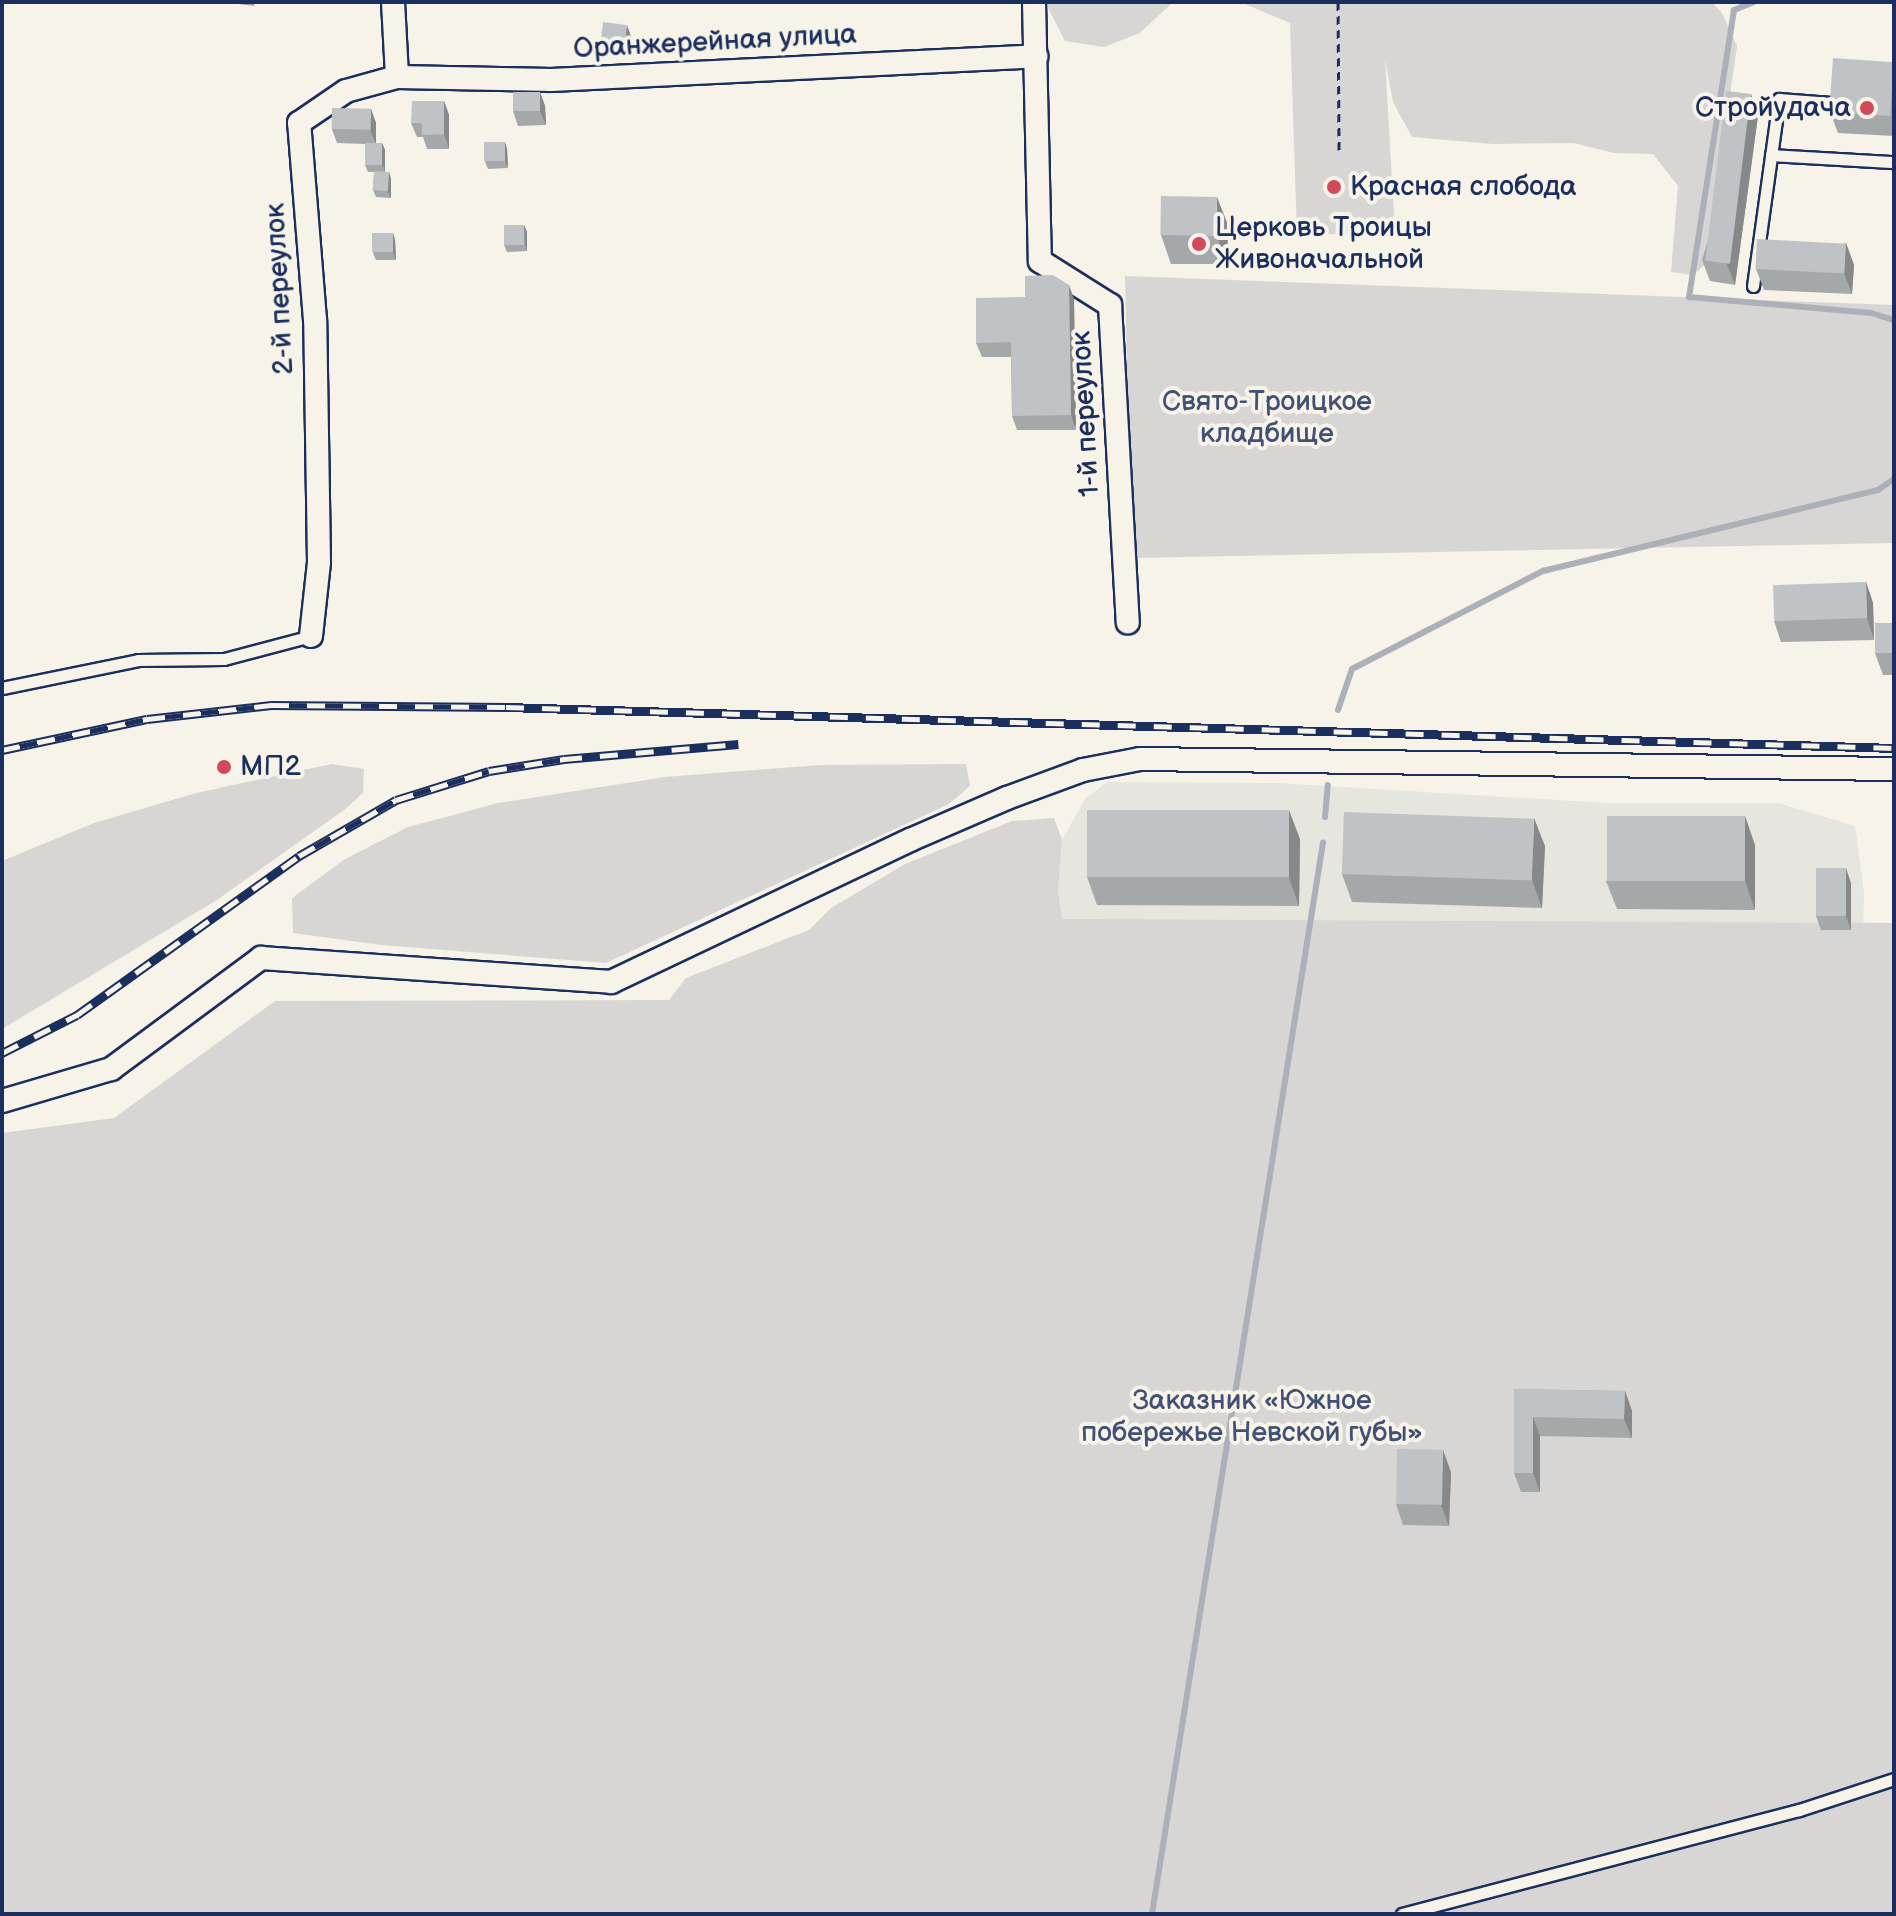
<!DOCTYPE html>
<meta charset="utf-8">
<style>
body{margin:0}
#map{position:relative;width:1896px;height:1916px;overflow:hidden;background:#f7f3e8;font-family:"Balsamiq Sans",sans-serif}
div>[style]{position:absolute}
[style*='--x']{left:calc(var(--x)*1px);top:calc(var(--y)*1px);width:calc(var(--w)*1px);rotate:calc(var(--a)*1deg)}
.built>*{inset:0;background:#e6e5de}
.green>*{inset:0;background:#d7d6d4}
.stream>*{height:6px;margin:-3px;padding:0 3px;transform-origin:3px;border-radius:3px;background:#acb0b9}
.path>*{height:3px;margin-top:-1.5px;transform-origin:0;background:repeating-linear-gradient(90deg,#1b2f5e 0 8px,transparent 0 14px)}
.roads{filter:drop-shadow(2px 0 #1b2f5e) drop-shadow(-2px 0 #1b2f5e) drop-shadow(0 2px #1b2f5e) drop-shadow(0 -2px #1b2f5e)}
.service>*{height:11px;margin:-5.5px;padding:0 5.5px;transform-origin:5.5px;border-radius:5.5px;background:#f7f3e8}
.minor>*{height:22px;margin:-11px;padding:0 11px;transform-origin:11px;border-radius:11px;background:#f7f3e8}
.rail>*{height:9px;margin-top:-4.5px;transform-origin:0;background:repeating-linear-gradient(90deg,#f7f3e8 0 18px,#1b2f5e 0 36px);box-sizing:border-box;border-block:2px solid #1b2f5e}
.wall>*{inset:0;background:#a5a8a9}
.shaded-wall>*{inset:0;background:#86888a}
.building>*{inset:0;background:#c0c3c5;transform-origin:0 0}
.dots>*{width:22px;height:22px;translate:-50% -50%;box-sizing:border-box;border:4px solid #f7f3e8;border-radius:50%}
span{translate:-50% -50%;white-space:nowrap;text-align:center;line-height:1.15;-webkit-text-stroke:8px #f7f3e8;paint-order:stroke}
.street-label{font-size:28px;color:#1b2f5e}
.poi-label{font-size:28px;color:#1b2f5e}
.right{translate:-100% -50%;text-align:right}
.left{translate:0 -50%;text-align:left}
.park-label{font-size:28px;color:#415076}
.frame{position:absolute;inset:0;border:4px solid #1b2f5e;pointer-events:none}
</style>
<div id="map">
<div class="built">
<div style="clip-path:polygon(1107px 782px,1276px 783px,1606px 803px,1778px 803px,1855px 826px,1864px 893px,1862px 973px,1068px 971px,1058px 890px,1062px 840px,1085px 799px)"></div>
</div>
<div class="green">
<div style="clip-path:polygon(1045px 2px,1173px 2px,1140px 33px,1104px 47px,1065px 41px)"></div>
<div style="clip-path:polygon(1240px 2px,1712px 2px,1722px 13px,1737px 46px,1706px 264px,1693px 275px,1671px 272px,1678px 186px,1653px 154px,1614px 153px,1573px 143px,1493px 144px,1412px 137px,1393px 102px,1385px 59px,1395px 232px,1297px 235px,1290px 23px)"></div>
<div style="clip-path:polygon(1125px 276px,1894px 305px,1894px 543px,1131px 558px)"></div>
<div style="clip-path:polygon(331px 764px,364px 769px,363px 793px,344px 810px,217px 900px,2px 1029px,2px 861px,94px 823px,196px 793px)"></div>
<div style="clip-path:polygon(966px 764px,970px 786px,949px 804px,606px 963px,381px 945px,293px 933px,292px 898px,345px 859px,408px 827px,498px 803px,665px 777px,820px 765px)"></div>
<div style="clip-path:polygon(1054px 818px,1062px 840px,1058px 890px,1062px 919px,1894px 923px,1894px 1914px,2px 1914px,2px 1133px,114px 1118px,275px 1001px,669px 1000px,686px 978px,809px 930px,831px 908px,905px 864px,1012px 821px)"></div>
</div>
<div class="stream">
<div style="--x:1754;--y:2;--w:22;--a:158"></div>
<div style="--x:1734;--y:10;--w:291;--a:98.9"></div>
<div style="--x:1689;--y:297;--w:183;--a:5"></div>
<div style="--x:1871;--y:313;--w:24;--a:17"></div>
<div style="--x:1338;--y:710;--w:43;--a:-71.1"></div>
<div style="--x:1352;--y:669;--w:215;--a:-27.2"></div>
<div style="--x:1543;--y:571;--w:345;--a:-13.6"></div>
<div style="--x:1878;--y:490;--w:19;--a:-35"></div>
<div style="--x:1325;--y:817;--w:32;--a:-85"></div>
<div style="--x:1152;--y:1914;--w:1085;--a:-80.93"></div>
</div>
<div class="path">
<div style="--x:1338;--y:2;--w:148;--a:89.6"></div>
</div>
<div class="roads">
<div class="service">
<div style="--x:1771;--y:155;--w:123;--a:3.3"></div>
<div style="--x:1753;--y:286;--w:189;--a:-82.1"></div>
<div style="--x:1779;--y:99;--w:52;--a:4.4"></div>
<div style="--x:2;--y:688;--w:139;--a:-11.6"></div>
<div style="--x:138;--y:660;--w:86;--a:-0.7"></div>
<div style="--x:224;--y:659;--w:90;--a:-14.8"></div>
<div style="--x:1402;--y:1914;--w:410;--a:-14.7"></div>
<div style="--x:1799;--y:1810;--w:100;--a:-18.1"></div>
</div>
<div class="minor">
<div style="--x:393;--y:2;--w:75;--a:86.9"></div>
<div style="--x:1034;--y:2;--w:259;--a:88.7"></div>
<div style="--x:1040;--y:261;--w:83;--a:32.2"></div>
<div style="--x:1110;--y:305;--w:318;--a:86.8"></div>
<div style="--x:311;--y:636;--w:74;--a:-83.8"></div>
<div style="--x:319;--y:562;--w:242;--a:-90.9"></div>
<div style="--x:315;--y:320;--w:198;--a:-94.6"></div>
<div style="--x:299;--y:123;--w:57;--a:-34.2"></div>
<div style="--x:346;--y:91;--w:53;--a:-15.4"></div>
<div style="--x:397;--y:77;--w:155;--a:1.1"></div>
<div style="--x:552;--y:80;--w:485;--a:-2.8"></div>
<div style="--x:2;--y:1101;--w:114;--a:-16.4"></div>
<div style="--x:111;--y:1069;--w:187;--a:-36.5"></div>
<div style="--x:261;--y:958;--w:351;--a:3.9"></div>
<div style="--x:611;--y:982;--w:331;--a:-25.4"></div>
<div style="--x:910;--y:840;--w:106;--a:-23.4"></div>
<div style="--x:1007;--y:798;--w:81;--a:-20.2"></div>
<div style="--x:1083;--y:770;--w:58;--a:-10.9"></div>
<div style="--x:1140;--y:759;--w:754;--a:0.76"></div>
</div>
</div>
<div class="rail">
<div style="--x:2;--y:750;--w:148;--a:-12.1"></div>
<div style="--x:147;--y:719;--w:125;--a:-6.4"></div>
<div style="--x:271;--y:705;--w:235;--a:0.5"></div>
<div style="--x:506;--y:707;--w:1389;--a:1.69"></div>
<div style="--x:2;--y:1053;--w:84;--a:-26.9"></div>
<div style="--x:77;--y:1015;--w:273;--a:-35.6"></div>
<div style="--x:299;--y:856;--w:112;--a:-30"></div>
<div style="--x:396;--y:800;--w:97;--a:-17.3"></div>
<div style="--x:489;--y:771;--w:76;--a:-9.1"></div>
<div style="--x:564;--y:759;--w:175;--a:-4.9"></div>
</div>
<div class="wall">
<div style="clip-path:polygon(230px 2px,255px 2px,254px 6px,230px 3px)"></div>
<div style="clip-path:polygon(632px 39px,630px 58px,606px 55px,600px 41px)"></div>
<div style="clip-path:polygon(1894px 62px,1894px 136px,1838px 133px,1830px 112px)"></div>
<div style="clip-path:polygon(540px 92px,545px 106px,546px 125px,518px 126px,513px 111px)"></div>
<div style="clip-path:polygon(1751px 94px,1758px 116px,1735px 285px,1710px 281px,1702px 260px)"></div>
<div style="clip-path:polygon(444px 101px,449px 115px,449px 149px,427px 149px,423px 137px,417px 137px,411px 123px)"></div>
<div style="clip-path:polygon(371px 109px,376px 123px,376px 143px,382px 143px,385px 150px,385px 172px,389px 172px,391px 179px,391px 198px,376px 197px,373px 190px,374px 172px,368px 172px,365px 165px,365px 144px,337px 143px,332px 129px)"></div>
<div style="clip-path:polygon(505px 142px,507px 149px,508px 168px,488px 169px,485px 162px)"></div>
<div style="clip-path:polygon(524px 225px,527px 232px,527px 251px,507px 252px,504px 245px)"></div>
<div style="clip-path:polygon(1228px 225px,1227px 264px,1171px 264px,1161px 235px)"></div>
<div style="clip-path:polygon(393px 233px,395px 240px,396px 260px,376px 260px,373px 253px)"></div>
<div style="clip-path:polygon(1846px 243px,1854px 265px,1852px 294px,1764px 290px,1756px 269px)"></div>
<div style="clip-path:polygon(1025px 297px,1074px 299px,1076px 430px,1017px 430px,1012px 416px,1011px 357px,982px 357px,976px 343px)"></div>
<div style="clip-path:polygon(1866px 582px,1873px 603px,1874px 640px,1781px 642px,1774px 621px)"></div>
<div style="clip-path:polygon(1894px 623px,1894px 675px,1883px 675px,1875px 653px)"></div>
<div style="clip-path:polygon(1300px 839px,1299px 906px,1097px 905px,1087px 877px)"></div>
<div style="clip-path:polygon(1755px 845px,1755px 910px,1617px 909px,1606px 881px)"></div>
<div style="clip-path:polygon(1545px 846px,1542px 908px,1352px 902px,1342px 874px)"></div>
<div style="clip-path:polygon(1851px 883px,1851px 930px,1821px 930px,1816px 916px)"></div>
<div style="clip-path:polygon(1514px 1389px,1625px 1391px,1632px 1411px,1632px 1438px,1540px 1436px,1540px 1492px,1521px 1492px,1514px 1473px)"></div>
<div style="clip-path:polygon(1451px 1472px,1449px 1526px,1403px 1525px,1396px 1504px)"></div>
</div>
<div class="shaded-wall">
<div style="clip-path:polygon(627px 25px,632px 39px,630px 58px,624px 44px)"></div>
<div style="clip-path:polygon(540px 92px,545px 106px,546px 125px,540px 111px)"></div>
<div style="clip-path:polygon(1751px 94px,1758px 116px,1735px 285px,1727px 264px)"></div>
<div style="clip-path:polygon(444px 101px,449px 115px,449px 149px,444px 134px)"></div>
<div style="clip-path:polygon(371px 109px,376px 123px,376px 144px,370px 130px)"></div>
<div style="clip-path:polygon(505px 142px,507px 149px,508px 168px,505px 161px)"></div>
<div style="clip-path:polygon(382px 143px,385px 150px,385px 172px,382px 164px)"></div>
<div style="clip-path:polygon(389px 172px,391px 179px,391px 198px,388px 191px)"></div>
<div style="clip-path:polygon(1217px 197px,1228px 225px,1227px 264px,1217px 236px)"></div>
<div style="clip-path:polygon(524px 225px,527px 232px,527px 251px,525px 244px)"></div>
<div style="clip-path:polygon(393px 233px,395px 240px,396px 260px,393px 252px)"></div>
<div style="clip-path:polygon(1846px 243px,1854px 265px,1852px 294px,1844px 273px)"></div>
<div style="clip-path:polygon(1069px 285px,1074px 299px,1076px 430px,1071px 415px)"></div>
<div style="clip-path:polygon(1866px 582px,1873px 603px,1874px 640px,1867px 618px)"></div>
<div style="clip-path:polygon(1289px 810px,1300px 839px,1299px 906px,1289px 878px)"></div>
<div style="clip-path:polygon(1745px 816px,1755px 845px,1755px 910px,1745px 881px)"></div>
<div style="clip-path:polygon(1534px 818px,1545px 846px,1542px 908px,1532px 880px)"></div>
<div style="clip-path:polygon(1846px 868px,1851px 883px,1851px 930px,1846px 916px)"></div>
<div style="clip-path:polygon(1625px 1391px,1632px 1411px,1632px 1438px,1624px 1419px)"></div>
<div style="clip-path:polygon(1533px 1417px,1540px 1436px,1540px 1492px,1533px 1473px)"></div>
<div style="clip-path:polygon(1443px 1450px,1451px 1472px,1449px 1526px,1441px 1505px)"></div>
</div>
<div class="building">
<div style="left:603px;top:22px;width:24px;height:19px;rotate:7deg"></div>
<div style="left:1833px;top:58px;width:61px;height:54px;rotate:4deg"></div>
<div style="left:1726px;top:91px;width:25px;height:171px;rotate:7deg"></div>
<div style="left:540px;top:92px;width:19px;height:27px;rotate:90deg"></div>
<div style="clip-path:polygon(412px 101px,444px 101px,444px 134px,422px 135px,422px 123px,411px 123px)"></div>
<div style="left:332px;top:108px;width:39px;height:21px;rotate:1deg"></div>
<div style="left:505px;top:142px;width:19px;height:21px;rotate:90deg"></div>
<div style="left:365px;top:143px;width:17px;height:22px"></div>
<div style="left:374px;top:171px;width:15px;height:19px;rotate:4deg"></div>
<div style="left:1161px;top:196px;width:56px;height:39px;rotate:1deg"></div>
<div style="left:504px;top:225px;width:20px;height:20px"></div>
<div style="left:393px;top:233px;width:19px;height:21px;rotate:90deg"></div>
<div style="left:1757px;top:239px;width:89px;height:30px;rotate:3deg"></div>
<div style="clip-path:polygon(1053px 275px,1069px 285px,1071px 415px,1012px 416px,1011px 342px,976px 343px,976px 298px,1025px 297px,1025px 276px)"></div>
<div style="left:1866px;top:582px;width:36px;height:93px;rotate:88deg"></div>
<div style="left:1894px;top:623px;width:30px;height:19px;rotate:90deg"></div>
<div style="left:1087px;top:810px;width:202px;height:67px"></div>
<div style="left:1344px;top:812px;width:190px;height:62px;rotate:2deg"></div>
<div style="left:1607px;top:816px;width:138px;height:65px"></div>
<div style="left:1846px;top:868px;width:48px;height:30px;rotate:90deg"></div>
<div style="clip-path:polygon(1514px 1389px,1625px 1391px,1624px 1419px,1533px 1417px,1533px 1473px,1514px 1473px)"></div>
<div style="left:1397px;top:1449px;width:46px;height:55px;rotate:1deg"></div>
</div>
<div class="dots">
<div style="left:1867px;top:108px;background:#d1495b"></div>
<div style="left:1334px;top:187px;background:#d1495b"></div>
<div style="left:1199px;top:244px;background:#d1495b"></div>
<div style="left:224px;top:767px;background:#d1495b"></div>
</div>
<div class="street-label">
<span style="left:715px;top:42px;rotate:-3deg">Оранжерейная улица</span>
<span style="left:280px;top:289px;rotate:-93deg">2-й переулок</span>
<span style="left:1086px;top:414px;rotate:-93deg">1-й переулок</span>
</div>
<div class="poi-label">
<span class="right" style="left:1851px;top:108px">Стройудача</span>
<span class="left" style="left:1350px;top:187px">Красная слобода</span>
<span class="left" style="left:1215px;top:244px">Церковь Троицы<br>Живоначальной</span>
<span class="left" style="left:240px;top:767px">МП2</span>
</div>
<div class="park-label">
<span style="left:1267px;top:418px">Свято-Троицкое<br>кладбище</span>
<span style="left:1252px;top:1417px">Заказник «Южное<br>побережье Невской губы»</span>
</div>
<div class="frame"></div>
</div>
